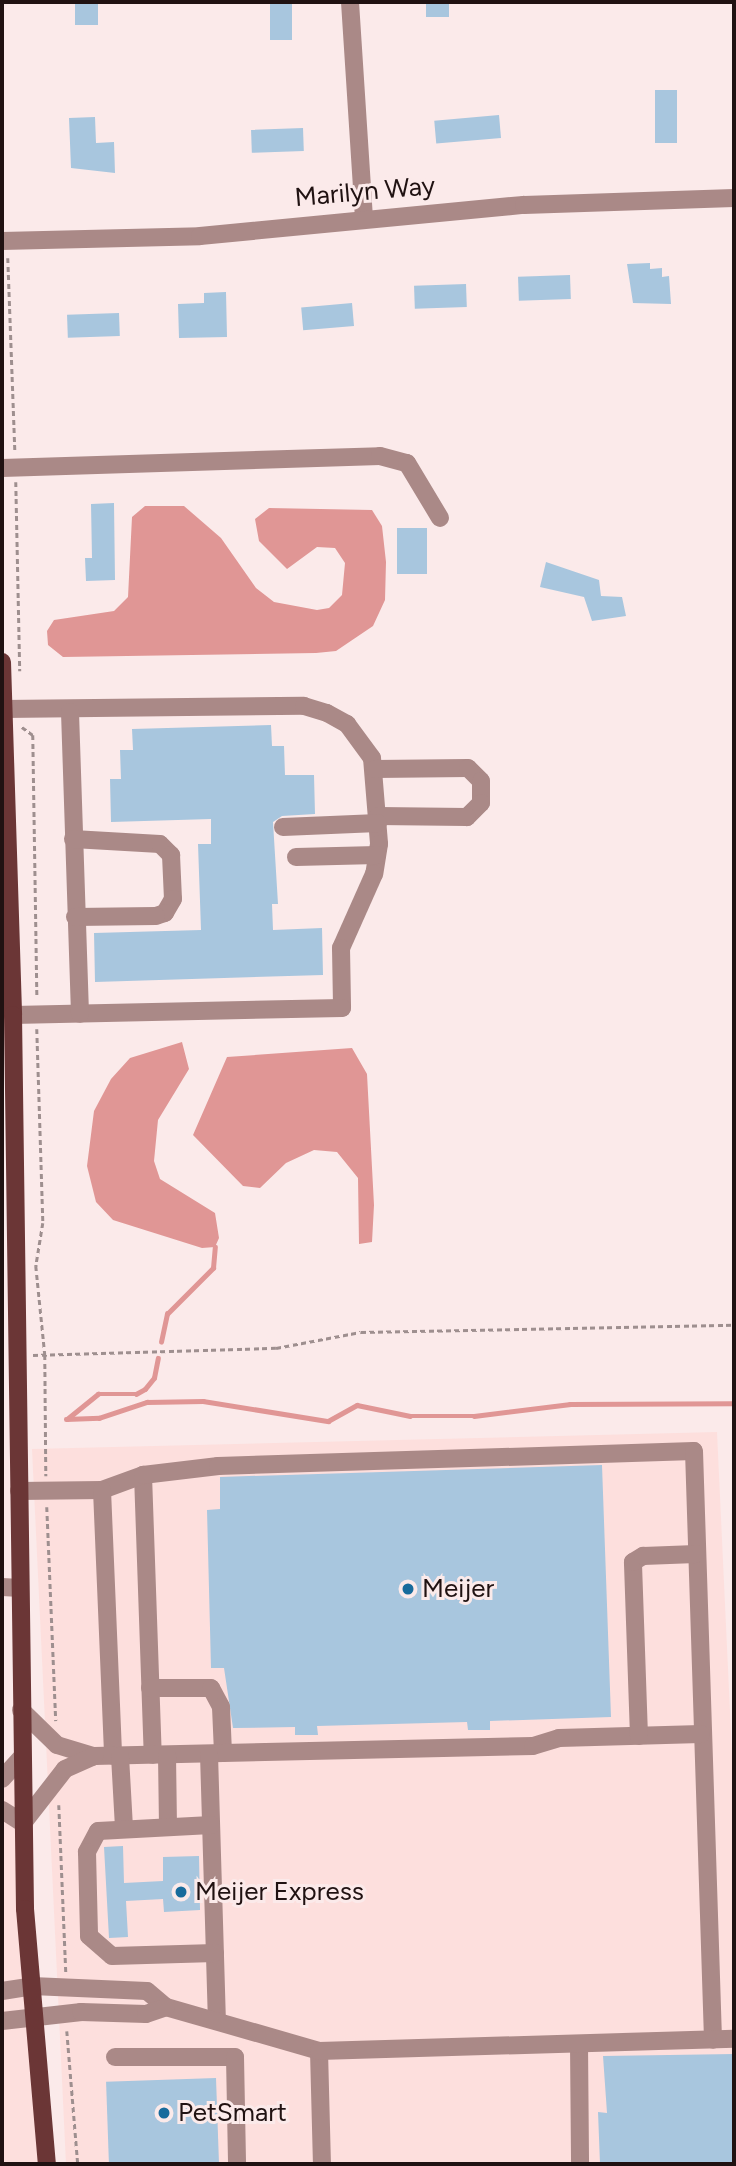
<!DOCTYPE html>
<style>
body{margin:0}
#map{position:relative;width:736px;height:2166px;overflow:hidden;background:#fbeaea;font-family:Figtree,sans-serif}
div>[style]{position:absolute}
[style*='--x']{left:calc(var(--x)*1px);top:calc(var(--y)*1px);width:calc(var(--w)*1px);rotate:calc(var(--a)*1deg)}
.built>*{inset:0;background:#fddfdd}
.water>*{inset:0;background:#e09695}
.stream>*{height:4.5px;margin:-2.25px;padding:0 2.25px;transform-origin:2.25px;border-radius:2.25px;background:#e09695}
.building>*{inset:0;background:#a8c6de;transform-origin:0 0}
.path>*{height:2.5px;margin-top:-1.25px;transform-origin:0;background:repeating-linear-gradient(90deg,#9e8f8f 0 5px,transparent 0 8.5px)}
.minor>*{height:18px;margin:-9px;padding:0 9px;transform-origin:9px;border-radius:9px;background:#aa8987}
.major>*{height:18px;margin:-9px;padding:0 9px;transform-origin:9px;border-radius:9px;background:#6b3636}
.dots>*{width:19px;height:19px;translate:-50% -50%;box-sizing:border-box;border:4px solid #fbeaea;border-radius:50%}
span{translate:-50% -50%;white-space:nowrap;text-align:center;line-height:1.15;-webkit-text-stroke:6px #fbeaea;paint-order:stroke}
.street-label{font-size:26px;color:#201212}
.poi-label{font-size:26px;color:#201212}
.left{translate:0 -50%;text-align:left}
.frame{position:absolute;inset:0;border:4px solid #201212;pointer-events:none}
</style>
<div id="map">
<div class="built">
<div style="clip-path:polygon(717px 1432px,734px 1798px,734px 2164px,66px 2164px,32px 1449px)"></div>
<div style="clip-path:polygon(22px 1774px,49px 2164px,2px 2164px,2px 1775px)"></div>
</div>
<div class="water">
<div style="clip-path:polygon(145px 506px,184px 506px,221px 538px,256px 588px,274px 602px,317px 610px,329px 608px,342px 595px,345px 563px,335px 548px,317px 547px,287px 569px,259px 541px,255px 519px,269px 508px,372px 510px,382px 526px,386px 562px,385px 600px,373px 626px,336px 651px,316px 653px,63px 657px,48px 645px,47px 631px,54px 620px,114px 611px,128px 597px,132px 517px)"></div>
<div style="clip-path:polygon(182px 1042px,189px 1069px,158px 1120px,154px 1161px,160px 1179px,215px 1213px,219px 1238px,215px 1247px,202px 1248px,113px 1220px,96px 1202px,87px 1166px,94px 1111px,111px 1079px,130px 1058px)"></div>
<div style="clip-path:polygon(352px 1048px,367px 1074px,374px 1205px,372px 1242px,359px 1244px,358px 1178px,337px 1152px,314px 1150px,286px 1163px,260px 1188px,243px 1186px,193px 1135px,227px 1057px)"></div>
</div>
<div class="stream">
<div style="--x:161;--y:1342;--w:29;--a:-78"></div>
<div style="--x:167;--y:1314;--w:65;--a:-45"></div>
<div style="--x:213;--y:1268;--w:21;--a:-85"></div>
<div style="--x:66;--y:1419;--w:33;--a:-2"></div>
<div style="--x:99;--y:1418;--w:51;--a:-18.4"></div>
<div style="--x:147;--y:1402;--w:56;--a:-1"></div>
<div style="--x:203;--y:1401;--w:127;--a:9.1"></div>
<div style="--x:328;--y:1421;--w:33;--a:-29"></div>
<div style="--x:357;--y:1405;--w:54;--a:11.7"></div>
<div style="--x:410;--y:1416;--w:64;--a:0"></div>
<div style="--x:474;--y:1416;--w:97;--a:-7.1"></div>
<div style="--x:570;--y:1404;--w:164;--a:-0.3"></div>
<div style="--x:67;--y:1419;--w:40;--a:-39"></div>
<div style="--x:98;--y:1394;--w:38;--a:0"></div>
<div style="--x:136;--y:1394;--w:10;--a:-29"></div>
<div style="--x:145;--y:1389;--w:14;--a:-51"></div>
<div style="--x:154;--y:1378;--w:20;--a:-79"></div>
</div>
<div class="building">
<div style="left:75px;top:2px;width:23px;height:23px"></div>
<div style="left:270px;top:2px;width:22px;height:38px"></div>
<div style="left:426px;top:2px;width:23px;height:15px"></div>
<div style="left:655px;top:90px;width:22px;height:53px"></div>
<div style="left:499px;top:115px;width:23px;height:65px;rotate:85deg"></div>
<div style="clip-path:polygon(95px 117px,96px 143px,114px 142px,115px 173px,71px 168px,69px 118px)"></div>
<div style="left:303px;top:128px;width:23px;height:52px;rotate:88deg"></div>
<div style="clip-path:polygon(650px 263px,650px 269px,662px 268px,662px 277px,669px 276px,671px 304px,633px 303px,627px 264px)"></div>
<div style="left:570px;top:275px;width:24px;height:52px;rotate:88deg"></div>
<div style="left:466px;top:284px;width:23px;height:52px;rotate:88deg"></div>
<div style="clip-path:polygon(226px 292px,227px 337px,179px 338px,178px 304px,204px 303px,204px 293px)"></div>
<div style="left:352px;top:303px;width:23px;height:51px;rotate:85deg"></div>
<div style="left:119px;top:313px;width:23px;height:52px;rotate:88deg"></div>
<div style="clip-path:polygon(114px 503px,115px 580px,86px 581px,85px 558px,92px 558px,91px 504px)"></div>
<div style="left:397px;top:528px;width:30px;height:46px"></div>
<div style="clip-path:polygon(546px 562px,599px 580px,601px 596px,622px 597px,626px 616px,592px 621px,584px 597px,540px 587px)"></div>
<div style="clip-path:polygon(271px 725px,272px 746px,284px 746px,285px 775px,314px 775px,315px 814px,282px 816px,273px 822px,278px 904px,272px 904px,273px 930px,322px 928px,323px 975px,95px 982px,94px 933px,201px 930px,198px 844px,211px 844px,211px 819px,111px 822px,110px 779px,121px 779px,120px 750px,133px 750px,132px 729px)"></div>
<div style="clip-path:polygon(602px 1465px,611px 1717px,490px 1721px,490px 1730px,468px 1730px,467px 1722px,317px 1726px,318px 1735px,295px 1735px,295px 1727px,233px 1728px,224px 1668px,211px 1668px,207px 1510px,220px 1509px,220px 1477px)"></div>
<div style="clip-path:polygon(123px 1846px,124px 1883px,163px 1881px,163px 1857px,199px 1856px,200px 1910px,164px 1912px,163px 1899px,126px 1901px,128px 1937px,109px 1938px,104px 1847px)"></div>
<div style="clip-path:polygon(734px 2054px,734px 2164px,600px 2164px,598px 2112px,607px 2113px,603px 2056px)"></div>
<div style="left:216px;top:2078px;width:86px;height:110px;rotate:88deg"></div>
</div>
<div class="path">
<div style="--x:8;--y:258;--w:193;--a:87.9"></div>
<div style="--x:16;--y:482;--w:189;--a:88.8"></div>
<div style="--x:22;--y:727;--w:14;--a:36"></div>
<div style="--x:33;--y:735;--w:263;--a:89.1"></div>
<div style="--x:37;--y:1029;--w:194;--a:88.2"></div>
<div style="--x:43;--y:1223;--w:44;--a:99.2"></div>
<div style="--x:36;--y:1266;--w:89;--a:84.2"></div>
<div style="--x:45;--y:1355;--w:121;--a:89.5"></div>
<div style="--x:33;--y:1355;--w:243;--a:-1.7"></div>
<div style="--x:276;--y:1348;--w:86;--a:-10.7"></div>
<div style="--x:361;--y:1332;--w:373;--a:-1.1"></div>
<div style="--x:47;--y:1507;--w:214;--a:87.6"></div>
<div style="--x:59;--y:1805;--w:167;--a:87.6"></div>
<div style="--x:67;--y:2031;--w:133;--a:85.3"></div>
</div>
<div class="minor">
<div style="--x:350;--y:2;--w:215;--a:86.3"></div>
<div style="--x:2;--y:241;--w:198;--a:-1.4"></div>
<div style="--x:200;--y:236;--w:325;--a:-5.5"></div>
<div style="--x:524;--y:205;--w:210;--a:-1.9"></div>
<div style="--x:2;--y:468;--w:378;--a:-1.8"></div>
<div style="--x:380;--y:456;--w:28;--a:15"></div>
<div style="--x:407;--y:463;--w:64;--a:59"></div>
<div style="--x:3;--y:709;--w:301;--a:-0.6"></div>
<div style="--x:304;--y:706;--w:24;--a:17"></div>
<div style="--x:327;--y:713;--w:23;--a:29"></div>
<div style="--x:347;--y:724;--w:42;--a:53.7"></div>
<div style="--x:372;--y:758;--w:86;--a:85.3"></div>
<div style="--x:379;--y:844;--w:30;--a:99"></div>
<div style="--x:374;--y:874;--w:81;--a:114"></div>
<div style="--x:341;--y:948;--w:60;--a:89"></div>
<div style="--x:342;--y:1008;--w:329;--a:178.8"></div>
<div style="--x:70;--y:712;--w:302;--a:88.1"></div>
<div style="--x:375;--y:769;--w:93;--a:-0.6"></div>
<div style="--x:468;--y:768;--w:18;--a:45"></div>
<div style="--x:481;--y:781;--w:22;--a:90"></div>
<div style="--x:481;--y:803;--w:20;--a:135"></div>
<div style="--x:467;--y:817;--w:89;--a:-179.4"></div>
<div style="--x:283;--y:827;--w:95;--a:-2.4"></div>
<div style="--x:73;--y:839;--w:87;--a:3.3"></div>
<div style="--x:160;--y:844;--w:16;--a:45"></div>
<div style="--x:171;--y:855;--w:44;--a:87.4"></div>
<div style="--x:173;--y:899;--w:16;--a:120"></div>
<div style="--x:165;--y:913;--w:9;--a:162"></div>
<div style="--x:156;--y:916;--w:81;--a:179.3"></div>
<div style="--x:296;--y:857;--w:81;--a:-1.4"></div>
<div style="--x:143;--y:1475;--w:280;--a:88"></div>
<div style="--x:102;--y:1490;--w:44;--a:-20.1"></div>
<div style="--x:143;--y:1475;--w:76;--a:-6.8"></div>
<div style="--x:218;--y:1466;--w:476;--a:-1.8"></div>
<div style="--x:694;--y:1451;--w:589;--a:88.15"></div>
<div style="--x:19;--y:1491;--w:83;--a:-0.7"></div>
<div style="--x:102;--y:1490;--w:266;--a:87.6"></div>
<div style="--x:2;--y:1587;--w:18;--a:3"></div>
<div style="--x:150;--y:1688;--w:61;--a:0"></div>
<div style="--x:211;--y:1688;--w:21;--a:62"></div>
<div style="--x:221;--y:1707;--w:46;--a:87.5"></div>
<div style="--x:21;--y:1710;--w:50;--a:44.2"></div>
<div style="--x:57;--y:1745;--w:39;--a:17"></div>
<div style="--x:94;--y:1756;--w:439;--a:-1.3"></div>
<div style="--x:533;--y:1746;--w:27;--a:-17"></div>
<div style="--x:559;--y:1738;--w:142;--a:-1.6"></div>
<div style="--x:639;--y:1736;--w:174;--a:-92"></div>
<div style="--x:633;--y:1562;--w:12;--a:-31"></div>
<div style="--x:643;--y:1556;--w:53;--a:-2.2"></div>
<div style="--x:209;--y:1754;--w:265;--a:88.3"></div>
<div style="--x:167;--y:1755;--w:72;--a:89.2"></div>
<div style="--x:120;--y:1756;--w:72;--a:86.8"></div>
<div style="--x:2;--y:1779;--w:30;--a:-48"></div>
<div style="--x:2;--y:1810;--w:25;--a:32"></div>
<div style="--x:23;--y:1823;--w:68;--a:-52.1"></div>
<div style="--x:65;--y:1769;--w:32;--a:-24"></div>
<div style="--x:211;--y:1825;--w:113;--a:177"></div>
<div style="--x:98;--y:1831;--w:24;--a:118"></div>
<div style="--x:87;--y:1852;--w:84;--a:88.6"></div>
<div style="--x:89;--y:1936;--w:30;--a:41"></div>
<div style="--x:112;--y:1956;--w:103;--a:-1.7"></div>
<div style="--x:2;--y:1991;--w:30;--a:-9"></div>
<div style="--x:32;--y:1986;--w:115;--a:2.5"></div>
<div style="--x:147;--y:1991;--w:25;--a:40"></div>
<div style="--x:166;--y:2007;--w:159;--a:16"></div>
<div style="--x:319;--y:2051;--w:113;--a:88.5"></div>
<div style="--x:2;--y:2021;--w:80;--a:-6.5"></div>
<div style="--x:81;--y:2012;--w:65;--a:1.8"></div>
<div style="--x:146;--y:2014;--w:21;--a:-19"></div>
<div style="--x:579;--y:2044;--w:120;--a:89.5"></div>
<div style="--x:319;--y:2051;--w:415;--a:-1.7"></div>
<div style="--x:115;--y:2057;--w:120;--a:0"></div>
<div style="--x:235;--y:2057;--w:107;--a:88.9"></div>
</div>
<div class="major">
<div style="--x:2;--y:662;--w:353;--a:88.2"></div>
<div style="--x:13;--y:1015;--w:894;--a:89.23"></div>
<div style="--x:25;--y:1909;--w:256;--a:85.1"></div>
</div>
<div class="dots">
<div style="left:408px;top:1589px;background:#186b9c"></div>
<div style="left:181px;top:1892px;background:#186b9c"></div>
<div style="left:164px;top:2113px;background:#186b9c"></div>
</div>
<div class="street-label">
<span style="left:365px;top:192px;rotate:-5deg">Marilyn Way</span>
</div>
<div class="poi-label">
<span class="left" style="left:422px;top:1589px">Meijer</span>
<span class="left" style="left:195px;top:1892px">Meijer Express</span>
<span class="left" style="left:178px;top:2113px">PetSmart</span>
</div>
<div class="frame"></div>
</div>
